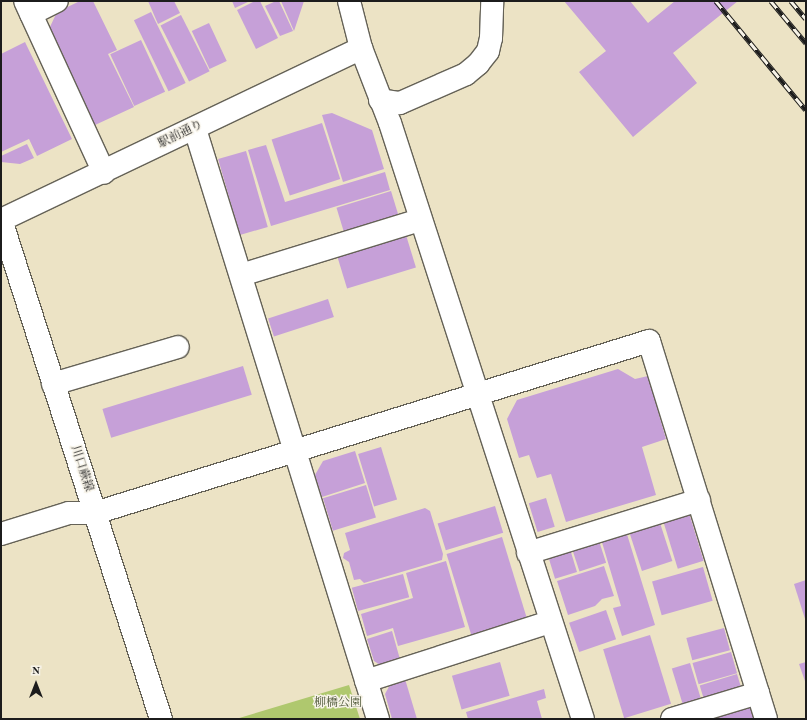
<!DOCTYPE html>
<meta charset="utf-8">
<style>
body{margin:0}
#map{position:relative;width:807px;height:720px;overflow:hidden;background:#ece3c5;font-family:"Old Standard TT","Noto Serif JP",serif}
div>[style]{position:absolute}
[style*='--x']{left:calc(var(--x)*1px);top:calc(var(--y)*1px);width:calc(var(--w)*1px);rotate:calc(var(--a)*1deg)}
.green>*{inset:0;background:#afc86e}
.building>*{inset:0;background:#c6a0d8;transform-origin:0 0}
.roads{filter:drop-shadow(1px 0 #656257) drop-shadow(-1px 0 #656257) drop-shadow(0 1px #656257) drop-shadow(0 -1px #656257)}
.street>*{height:22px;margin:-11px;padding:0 11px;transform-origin:11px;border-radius:11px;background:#fff}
.secondary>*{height:22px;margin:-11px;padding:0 11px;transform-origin:11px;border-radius:11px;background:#fff}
.rail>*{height:4.5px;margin-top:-2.25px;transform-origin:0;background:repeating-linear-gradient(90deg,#f7f3e8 0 9px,#1c1c1c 0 18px);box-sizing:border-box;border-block:1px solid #1c1c1c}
span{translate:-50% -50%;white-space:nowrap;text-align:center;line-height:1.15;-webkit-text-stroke:3px #f7f3e8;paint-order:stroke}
.street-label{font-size:12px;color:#1c1c1c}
.park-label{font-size:12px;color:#4f5839}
.frame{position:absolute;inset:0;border:2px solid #1c1c1c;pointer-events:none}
.north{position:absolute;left:16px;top:664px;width:40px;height:40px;-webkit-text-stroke:3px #f7f3e8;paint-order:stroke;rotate:0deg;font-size:11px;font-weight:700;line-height:16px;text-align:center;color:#1c1c1c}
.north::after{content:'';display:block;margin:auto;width:14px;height:18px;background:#1c1c1c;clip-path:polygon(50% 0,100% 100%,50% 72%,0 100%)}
</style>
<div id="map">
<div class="green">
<div style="clip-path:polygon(349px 685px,360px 719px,236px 719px)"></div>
</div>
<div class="building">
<div style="clip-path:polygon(80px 1px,93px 1px,117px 50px,108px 54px,134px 107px,95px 125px,49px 29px,57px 12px)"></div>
<div style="clip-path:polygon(148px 1px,174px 1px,180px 13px,158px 24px)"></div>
<div style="clip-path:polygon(232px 1px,250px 1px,235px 8px)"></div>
<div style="clip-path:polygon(255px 1px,260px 1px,278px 38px,256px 49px,237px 10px)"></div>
<div style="clip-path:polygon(276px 1px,279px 1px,293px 31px,280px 36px,265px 6px)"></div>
<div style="clip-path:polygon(281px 1px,304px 1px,294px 31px)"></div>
<div style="clip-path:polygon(564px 1px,630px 1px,648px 23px,675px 1px,738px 1px,673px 53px,697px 83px,633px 137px,579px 72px,606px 51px)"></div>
<div style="left:151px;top:12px;width:79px;height:19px;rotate:64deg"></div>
<div style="left:181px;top:15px;width:63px;height:23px;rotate:63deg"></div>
<div style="left:209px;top:23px;width:42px;height:19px;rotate:65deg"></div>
<div style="left:141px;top:40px;width:57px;height:34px;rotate:65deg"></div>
<div style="clip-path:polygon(25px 42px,72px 139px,37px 156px,29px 139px,1px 152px,1px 54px)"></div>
<div style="clip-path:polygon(332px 113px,372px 130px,384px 169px,343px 182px,322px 115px)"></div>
<div style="left:322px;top:123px;width:59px;height:53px;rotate:72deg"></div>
<div style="clip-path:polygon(27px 144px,34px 158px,20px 164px,1px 162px,1px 156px)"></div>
<div style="clip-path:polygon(266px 145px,285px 202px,385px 172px,390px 190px,271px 226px,248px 150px)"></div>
<div style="left:246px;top:151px;width:79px;height:29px;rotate:74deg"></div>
<div style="left:391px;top:191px;width:28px;height:57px;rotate:73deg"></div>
<div style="left:406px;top:235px;width:34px;height:72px;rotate:73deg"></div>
<div style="left:328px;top:299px;width:19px;height:63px;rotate:72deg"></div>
<div style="left:243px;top:366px;width:30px;height:147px;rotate:73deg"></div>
<div style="clip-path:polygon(618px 369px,635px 379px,648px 376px,666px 439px,642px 447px,656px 495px,566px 522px,551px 474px,537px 478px,529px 455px,519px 458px,507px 419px,517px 400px)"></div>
<div style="left:381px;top:447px;width:55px;height:24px;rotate:73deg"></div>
<div style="clip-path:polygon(355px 451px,365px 483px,322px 497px,315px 475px,323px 461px)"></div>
<div style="left:366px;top:485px;width:34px;height:45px;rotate:73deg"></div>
<div style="left:546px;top:498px;width:30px;height:18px;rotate:73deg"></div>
<div style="left:495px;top:506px;width:28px;height:60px;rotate:73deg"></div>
<div style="clip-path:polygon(425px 508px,430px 511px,443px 554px,442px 560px,364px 583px,360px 579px,354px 580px,349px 562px,343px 558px,344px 553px,350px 550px,345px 533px)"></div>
<div style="left:689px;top:513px;width:50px;height:27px;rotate:73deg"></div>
<div style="left:660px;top:523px;width:40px;height:32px;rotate:72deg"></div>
<div style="clip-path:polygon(626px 531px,655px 625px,622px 636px,613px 608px,621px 606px,601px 539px)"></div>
<div style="left:502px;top:537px;width:85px;height:58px;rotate:73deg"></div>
<div style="left:599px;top:541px;width:23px;height:28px;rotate:72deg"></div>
<div style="left:570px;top:549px;width:24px;height:23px;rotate:73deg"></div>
<div style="clip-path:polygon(446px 561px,465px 627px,398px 646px,393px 628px,367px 636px,361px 614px,413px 598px,406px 573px)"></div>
<div style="clip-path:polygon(604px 566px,614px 596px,602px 599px,595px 606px,568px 615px,557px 581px)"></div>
<div style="left:703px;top:567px;width:35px;height:53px;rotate:74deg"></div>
<div style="left:403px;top:574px;width:24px;height:53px;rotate:75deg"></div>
<div style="clip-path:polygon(806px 580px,806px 622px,794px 584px)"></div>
<div style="left:606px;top:610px;width:31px;height:39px;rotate:71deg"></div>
<div style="left:724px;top:628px;width:23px;height:39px;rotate:75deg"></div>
<div style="clip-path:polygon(392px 631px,401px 663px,385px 668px,374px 661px,367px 639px)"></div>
<div style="left:650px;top:635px;width:72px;height:49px;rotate:73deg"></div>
<div style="left:731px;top:652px;width:22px;height:40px;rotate:74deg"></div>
<div style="left:500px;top:662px;width:35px;height:50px;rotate:74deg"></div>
<div style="clip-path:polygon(806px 662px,806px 684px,799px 664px)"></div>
<div style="left:690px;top:663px;width:42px;height:19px;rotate:73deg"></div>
<div style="left:737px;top:674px;width:17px;height:39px;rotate:73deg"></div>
<div style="clip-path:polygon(405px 679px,417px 719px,392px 719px,385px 694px,391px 683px)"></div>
<div style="clip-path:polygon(544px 689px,546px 698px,537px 701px,542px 719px,468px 719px,466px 712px)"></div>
<div style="clip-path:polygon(751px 705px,755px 719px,710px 719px,710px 718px)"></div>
</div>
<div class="roads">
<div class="street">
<div style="--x:25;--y:1;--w:189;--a:65.3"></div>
<div style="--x:349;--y:1;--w:49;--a:75.7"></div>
<div style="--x:361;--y:48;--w:80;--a:68.9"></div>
<div style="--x:390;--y:123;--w:626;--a:72.06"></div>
<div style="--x:31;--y:14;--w:29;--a:-27"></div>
<div style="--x:380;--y:100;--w:20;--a:9"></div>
<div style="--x:400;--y:103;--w:72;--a:-23.7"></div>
<div style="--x:466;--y:74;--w:16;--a:-40"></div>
<div style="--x:478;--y:64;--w:16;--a:-52"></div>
<div style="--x:488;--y:51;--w:13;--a:-77"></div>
<div style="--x:491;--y:38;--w:37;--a:-88"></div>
<div style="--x:195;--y:129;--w:618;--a:72.77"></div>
<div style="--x:241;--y:275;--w:187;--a:-17.1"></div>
<div style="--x:53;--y:384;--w:130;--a:-16.5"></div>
<div style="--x:1;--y:534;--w:71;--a:-17.2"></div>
<div style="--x:69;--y:513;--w:26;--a:0"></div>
<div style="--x:95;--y:513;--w:580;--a:-17.25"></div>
<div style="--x:649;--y:341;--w:396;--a:72.8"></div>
<div style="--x:528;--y:553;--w:179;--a:-17.2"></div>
<div style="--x:366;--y:681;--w:193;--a:-17.8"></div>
<div style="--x:672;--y:719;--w:90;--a:-16.8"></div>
</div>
<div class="secondary">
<div style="--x:1;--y:220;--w:524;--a:72.22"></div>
<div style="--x:1;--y:220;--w:399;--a:-25.5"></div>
</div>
</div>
<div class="rail">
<div style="--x:716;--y:1;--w:141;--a:50.5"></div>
<div style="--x:771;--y:1;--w:55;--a:50.2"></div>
<div style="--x:791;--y:1;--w:23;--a:50"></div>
</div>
<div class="street-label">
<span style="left:181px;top:135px;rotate:-26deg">駅前通り</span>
<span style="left:81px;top:469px;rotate:72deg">川口蕨線</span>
</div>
<div class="park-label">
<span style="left:338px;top:704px">柳橋公園</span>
</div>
<div class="frame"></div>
<div class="north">N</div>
</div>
